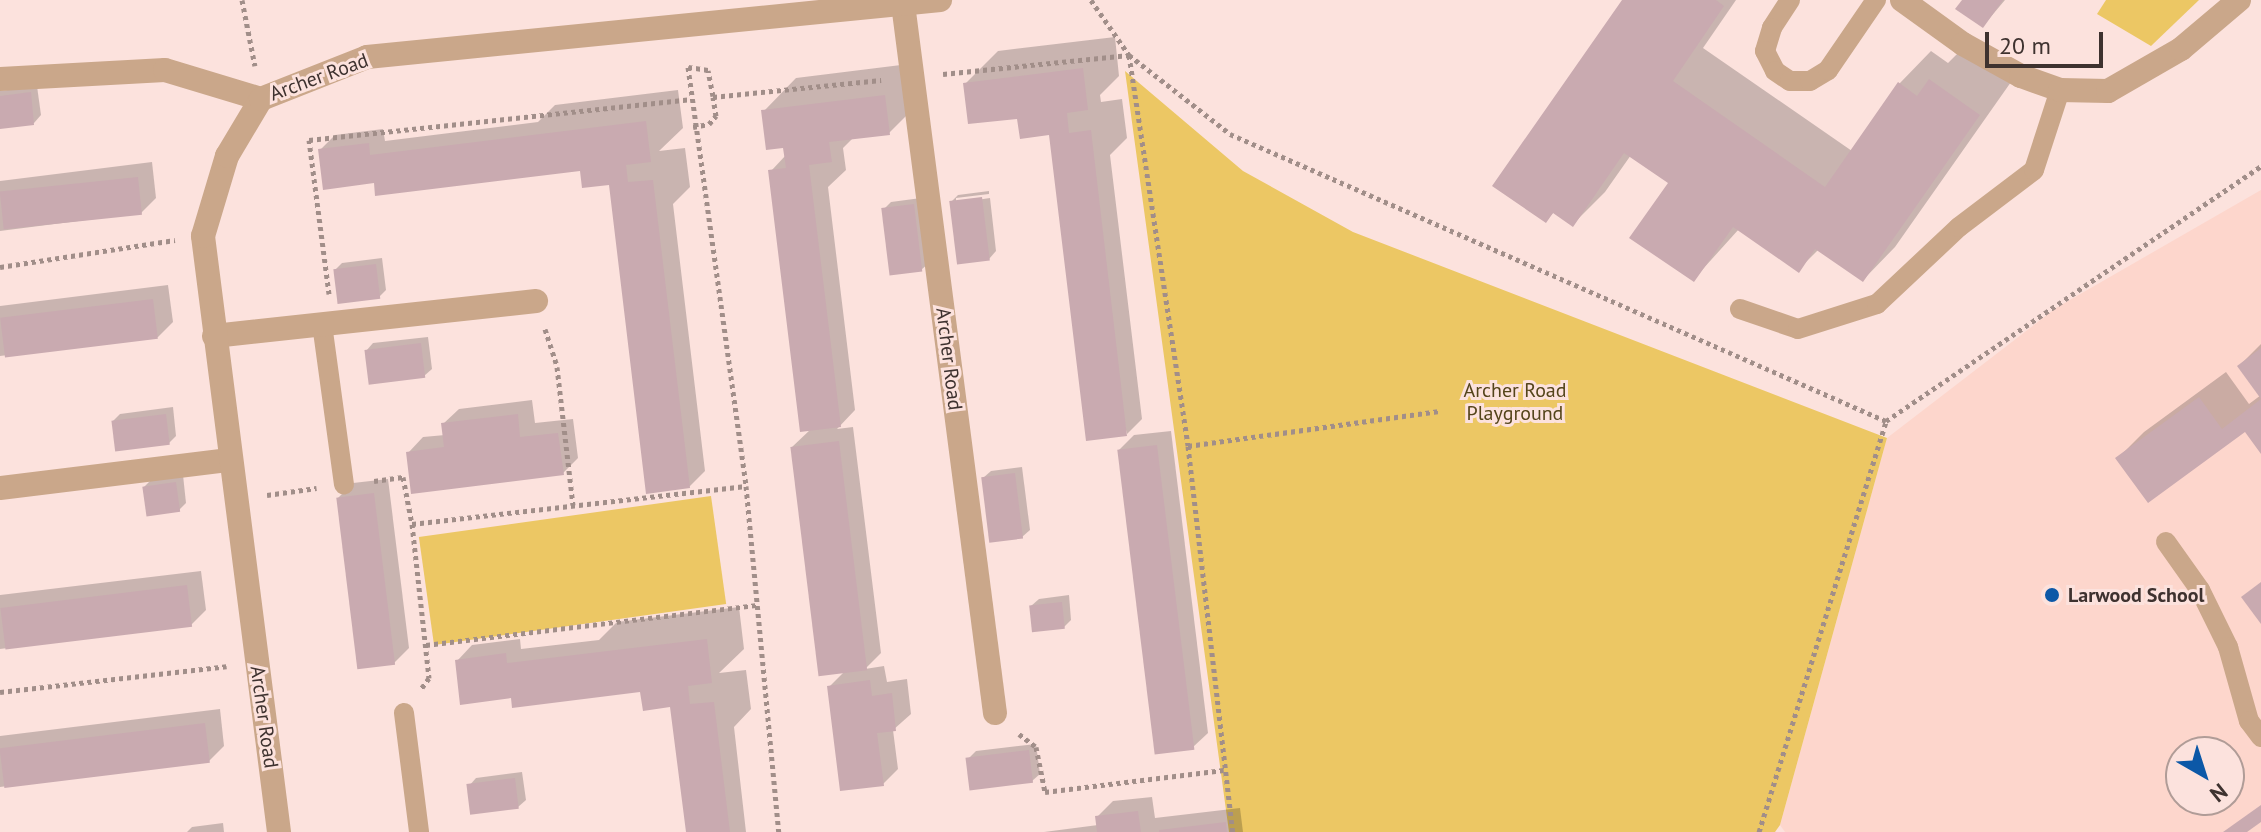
<!DOCTYPE html>
<style>
body{margin:0}
#map{position:relative;width:2261px;height:832px;overflow:hidden;background:#fce2dd;font-family:"PT Sans",sans-serif}
div>[style]{position:absolute}
[style*='--x']{left:calc(var(--x)*1px);top:calc(var(--y)*1px);width:calc(var(--w)*1px);rotate:calc(var(--a)*1deg)}
.built>*{inset:0;background:#fdd6cc}
.green>*{inset:0;background:#ecc764;transform-origin:0 0}
.shadow>*{inset:0;background:#0003}
.building>*{inset:0;background:#c9aab0;transform-origin:0 0}
.path>*{height:5px;margin-top:-2.5px;transform-origin:0;background:repeating-linear-gradient(90deg,#a18e89 0 4px,transparent 0 8px)}
.lane>*{height:20px;margin:-10px;padding:0 10px;transform-origin:10px;border-radius:10px;background:#caa78a}
.street>*{height:24px;margin:-12px;padding:0 12px;transform-origin:12px;border-radius:12px;background:#caa78a}
.dots>*{width:22px;height:22px;translate:-50% -50%;box-sizing:border-box;border:4px solid #fce2dd;border-radius:50%}
span{translate:-50% -50%;white-space:nowrap;text-align:center;line-height:1.15;-webkit-text-stroke:6px #fce2dd;paint-order:stroke}
.street-label{font-size:20px;color:#3e322f}
.park-label{font-size:20px;color:#54441a}
.poi-label{font-size:20px;color:#3e322f;font-weight:700}
.left{translate:0 -50%;text-align:left}
.north{position:absolute;left:2165px;top:736px;width:80px;height:80px;box-sizing:border-box;background:#fce2dd;border:2px solid #b09c97;border-radius:50%;rotate:141deg;font-size:22px;font-weight:700;line-height:32px;text-align:center;color:#3e322f}
.north::after{content:'';display:block;margin:auto;width:28px;height:36px;background:#0c58a7;clip-path:polygon(50% 0,100% 100%,50% 72%,0 100%)}
.scale{position:absolute;left:1985px;top:32px;width:118px;height:36px;box-sizing:border-box;border:4px solid #3e322f;border-top:0;padding-left:10px;font-size:24px;line-height:28px;white-space:nowrap;color:#3e322f;-webkit-text-stroke:6px #fce2dd;paint-order:stroke}
</style>
<div id="map">
<div class="built">
<div style="clip-path:polygon(evenodd,2261px 190px,2261px 832px,1785px 832px,1780px 825px,1887px 438px,2056px 308px,2261px 190px,2181px 752px,2229px 752px,2229px 800px,2181px 800px,2181px 752px)"></div>
</div>
<div class="green">
<div style="clip-path:polygon(2106px 0,2199px 0,2151px 46px,2097px 14px)"></div>
<div style="clip-path:polygon(1125px 71px,1243px 171px,1353px 232px,1887px 438px,1780px 825px,1775px 832px,1229px 832px)"></div>
<div style="left:711px;top:496px;width:109px;height:295px;rotate:82deg"></div>
</div>
<div class="shadow">
<div style="clip-path:polygon(1625px 0,1736px 0,1703px 48px,1852px 151px,1899px 84px,1931px 51px,1948px 63px,1963px 48px,2011px 82px,1895px 247px,1863px 280px,1819px 249px,1798px 270px,1739px 229px,1693px 280px,1670px 183px,1631px 155px,1605px 192px,1573px 224px,1555px 211px,1545px 221px)"></div>
<div style="clip-path:polygon(1964px 0,2005px 0,1983px 26px)"></div>
<div style="clip-path:polygon(1115px 37px,1119px 76px,1100px 95px,1101px 102px,1122px 99px,1127px 138px,1110px 155px,1142px 419px,1127px 434px,1051px 133px,966px 83px,998px 51px)"></div>
<div style="clip-path:polygon(917px 63px,921px 101px,889px 133px,854px 137px,843px 148px,846px 170px,828px 187px,855px 410px,837px 429px,853px 427px,881px 653px,865px 669px,884px 666px,887px 682px,907px 679px,911px 714px,893px 730px,898px 769px,883px 784px,829px 687px,845px 671px,792px 447px,811px 429px,771px 171px,786px 155px,785px 146px,764px 111px,796px 78px)"></div>
<div style="clip-path:polygon(37px 86px,41px 115px,34px 123px,0 127px,0 91px)"></div>
<div style="clip-path:polygon(678px 90px,683px 128px,659px 151px,685px 148px,690px 187px,673px 204px,705px 471px,689px 487px,611px 183px,582px 169px,376px 181px,320px 150px,335px 135px,383px 129px,385px 141px,538px 122px,555px 105px)"></div>
<div style="clip-path:polygon(152px 162px,156px 198px,141px 213px,0 231px,0 181px)"></div>
<div style="clip-path:polygon(989px 191px,989px 194px,956px 198px,956px 203px,990px 198px,996px 251px,989px 259px,951px 202px,958px 195px)"></div>
<div style="clip-path:polygon(921px 198px,929px 263px,921px 270px,884px 209px,891px 202px)"></div>
<div style="clip-path:polygon(382px 258px,386px 290px,379px 297px,335px 270px,342px 263px)"></div>
<div style="clip-path:polygon(168px 285px,173px 322px,158px 337px,0 356px,0 306px)"></div>
<div style="clip-path:polygon(428px 337px,432px 369px,424px 376px,366px 351px,373px 343px)"></div>
<div style="clip-path:polygon(2261px 344px,2261px 450px,2246px 430px,2118px 458px,2144px 432px,2226px 372px,2249px 404px,2261px 395px,2239px 366px)"></div>
<div style="clip-path:polygon(532px 400px,535px 423px,573px 419px,578px 458px,563px 473px,408px 453px,423px 437px,445px 435px,443px 424px,459px 409px)"></div>
<div style="clip-path:polygon(173px 407px,176px 436px,169px 443px,113px 421px,120px 414px)"></div>
<div style="clip-path:polygon(1171px 431px,1208px 733px,1192px 748px,1119px 450px,1134px 435px)"></div>
<div style="clip-path:polygon(1022px 467px,1030px 530px,1022px 537px,983px 478px,991px 471px)"></div>
<div style="clip-path:polygon(183px 475px,186px 503px,179px 510px,144px 487px,152px 479px)"></div>
<div style="clip-path:polygon(388px 479px,409px 648px,393px 664px,338px 498px,353px 483px)"></div>
<div style="clip-path:polygon(201px 571px,206px 610px,191px 625px,0 649px,0 595px)"></div>
<div style="clip-path:polygon(1069px 595px,1071px 620px,1064px 627px,1031px 606px,1039px 599px)"></div>
<div style="clip-path:polygon(739px 607px,744px 649px,719px 673px,746px 670px,751px 709px,734px 727px,746px 832px,687px 832px,672px 705px,642px 689px,513px 696px,457px 661px,472px 645px,520px 639px,521px 649px,599px 640px,617px 622px)"></div>
<div style="clip-path:polygon(220px 709px,224px 746px,209px 761px,0 787px,0 736px)"></div>
<div style="clip-path:polygon(1036px 744px,1040px 774px,1032px 781px,969px 758px,976px 751px)"></div>
<div style="clip-path:polygon(522px 772px,526px 800px,518px 807px,469px 786px,476px 778px)"></div>
<div style="clip-path:polygon(1152px 797px,1155px 818px,1240px 808px,1243px 832px,1044px 832px,1098px 825px,1097px 817px,1113px 801px)"></div>
<div style="clip-path:polygon(223px 823px,224px 832px,187px 832px,192px 827px)"></div>
</div>
<div class="building">
<div style="clip-path:polygon(1622px 0,1716px 0,1724px 6px,1673px 81px,1825px 187px,1898px 82px,1917px 96px,1929px 79px,1980px 115px,1863px 282px,1815px 249px,1799px 273px,1733px 227px,1694px 282px,1629px 238px,1668px 183px,1624px 153px,1573px 227px,1553px 213px,1546px 223px,1492px 186px)"></div>
<div style="clip-path:polygon(1962px 0,2003px 0,1983px 28px,1955px 9px)"></div>
<div style="clip-path:polygon(1083px 68px,1088px 110px,1067px 113px,1069px 133px,1091px 130px,1127px 436px,1086px 441px,1049px 135px,1020px 139px,1017px 119px,968px 124px,963px 83px)"></div>
<div style="clip-path:polygon(31px 92px,34px 125px,0 129px,0 96px)"></div>
<div style="clip-path:polygon(885px 95px,890px 135px,829px 142px,832px 162px,809px 165px,841px 427px,800px 432px,768px 170px,786px 168px,783px 148px,766px 150px,761px 110px)"></div>
<div style="clip-path:polygon(646px 121px,651px 162px,626px 165px,628px 182px,653px 180px,690px 488px,646px 494px,609px 185px,582px 188px,580px 171px,375px 196px,374px 183px,323px 190px,318px 149px,369px 143px,370px 155px)"></div>
<div style="left:138px;top:177px;width:38px;height:139px;rotate:84deg"></div>
<div style="left:982px;top:197px;width:64px;height:33px;rotate:83deg"></div>
<div style="left:914px;top:204px;width:68px;height:33px;rotate:83deg"></div>
<div style="left:376px;top:264px;width:35px;height:43px;rotate:83deg"></div>
<div style="left:153px;top:299px;width:40px;height:154px;rotate:83deg"></div>
<div style="left:421px;top:343px;width:35px;height:57px;rotate:83deg"></div>
<div style="clip-path:polygon(2261px 348px,2261px 399px,2237px 366px)"></div>
<div style="clip-path:polygon(2199px 397px,2222px 429px,2261px 399px,2261px 454px,2245px 432px,2148px 503px,2115px 458px)"></div>
<div style="left:166px;top:414px;width:31px;height:55px;rotate:83deg"></div>
<div style="clip-path:polygon(518px 414px,520px 437px,558px 433px,564px 475px,411px 494px,406px 452px,444px 447px,441px 423px)"></div>
<div style="left:839px;top:441px;width:231px;height:49px;rotate:83deg"></div>
<div style="left:1157px;top:445px;width:307px;height:40px;rotate:83deg"></div>
<div style="left:1015px;top:473px;width:66px;height:34px;rotate:83deg"></div>
<div style="left:176px;top:482px;width:30px;height:34px;rotate:82deg"></div>
<div style="left:374px;top:493px;width:173px;height:38px;rotate:83deg"></div>
<div style="clip-path:polygon(2261px 582px,2261px 624px,2241px 597px)"></div>
<div style="left:187px;top:585px;width:42px;height:188px;rotate:83deg"></div>
<div style="left:1062px;top:602px;width:27px;height:33px;rotate:84deg"></div>
<div style="clip-path:polygon(707px 639px,712px 683px,688px 686px,690px 704px,714px 702px,730px 832px,686px 832px,670px 707px,643px 711px,640px 692px,512px 708px,511px 698px,460px 705px,455px 660px,506px 653px,507px 663px)"></div>
<div style="clip-path:polygon(870px 680px,872px 696px,892px 693px,896px 731px,877px 733px,884px 786px,840px 791px,827px 686px)"></div>
<div style="left:205px;top:723px;width:40px;height:207px;rotate:83deg"></div>
<div style="left:1029px;top:750px;width:33px;height:64px;rotate:83deg"></div>
<div style="left:515px;top:778px;width:31px;height:49px;rotate:83deg"></div>
<div style="clip-path:polygon(2261px 805px,2261px 822px,2247px 832px,2223px 832px)"></div>
<div style="clip-path:polygon(1138px 811px,1141px 832px,1097px 832px,1095px 816px)"></div>
<div style="clip-path:polygon(1226px 822px,1227px 832px,1159px 832px,1159px 830px)"></div>
</div>
<div class="path">
<div style="--x:242;--y:0;--w:67;--a:78.9"></div>
<div style="--x:1091;--y:0;--w:67;--a:55.4"></div>
<div style="--x:1129;--y:55;--w:128;--a:38"></div>
<div style="--x:1230;--y:134;--w:716;--a:23.63"></div>
<div style="--x:1886;--y:421;--w:453;--a:-34.2"></div>
<div style="--x:943;--y:74;--w:187;--a:-5.8"></div>
<div style="--x:1129;--y:55;--w:395;--a:81.4"></div>
<div style="--x:1188;--y:446;--w:389;--a:83.4"></div>
<div style="--x:713;--y:96;--w:26;--a:-101"></div>
<div style="--x:708;--y:70;--w:20;--a:-171"></div>
<div style="--x:688;--y:67;--w:423;--a:82.1"></div>
<div style="--x:746;--y:486;--w:348;--a:84.6"></div>
<div style="--x:693;--y:127;--w:16;--a:-11"></div>
<div style="--x:709;--y:124;--w:11;--a:-49"></div>
<div style="--x:716;--y:116;--w:19;--a:-99"></div>
<div style="--x:713;--y:97;--w:169;--a:-5.8"></div>
<div style="--x:0;--y:267;--w:177;--a:-8.8"></div>
<div style="--x:329;--y:294;--w:155;--a:-97.4"></div>
<div style="--x:309;--y:140;--w:383;--a:-6.1"></div>
<div style="--x:545;--y:329;--w:40;--a:72"></div>
<div style="--x:557;--y:367;--w:139;--a:83.4"></div>
<div style="--x:1188;--y:446;--w:254;--a:-7.9"></div>
<div style="--x:374;--y:481;--w:29;--a:-8"></div>
<div style="--x:403;--y:477;--w:48;--a:79.2"></div>
<div style="--x:412;--y:524;--w:155;--a:83.7"></div>
<div style="--x:429;--y:678;--w:14;--a:126"></div>
<div style="--x:267;--y:495;--w:50;--a:-8"></div>
<div style="--x:412;--y:524;--w:336;--a:-6.5"></div>
<div style="--x:426;--y:645;--w:334;--a:-6.9"></div>
<div style="--x:0;--y:692;--w:228;--a:-6.5"></div>
<div style="--x:1019;--y:734;--w:21;--a:37"></div>
<div style="--x:1036;--y:747;--w:46;--a:78.7"></div>
<div style="--x:1045;--y:792;--w:180;--a:-7"></div>
<div style="--x:1759;--y:832;--w:430;--a:-72.8"></div>
</div>
<div class="lane">
<div style="--x:1790;--y:0;--w:33;--a:123"></div>
<div style="--x:1772;--y:28;--w:24;--a:107"></div>
<div style="--x:1765;--y:51;--w:22;--a:63"></div>
<div style="--x:1775;--y:71;--w:18;--a:34"></div>
<div style="--x:1790;--y:81;--w:20;--a:0"></div>
<div style="--x:1810;--y:81;--w:21;--a:-31"></div>
<div style="--x:1828;--y:70;--w:85;--a:-55.6"></div>
<div style="--x:1740;--y:309;--w:61;--a:19"></div>
<div style="--x:1798;--y:329;--w:83;--a:-17.6"></div>
<div style="--x:1877;--y:304;--w:112;--a:-43.2"></div>
<div style="--x:1959;--y:227;--w:94;--a:-37.2"></div>
<div style="--x:2034;--y:170;--w:84;--a:-72"></div>
<div style="--x:322;--y:324;--w:162;--a:82.2"></div>
<div style="--x:2166;--y:542;--w:59;--a:54.7"></div>
<div style="--x:2200;--y:590;--w:64;--a:63.8"></div>
<div style="--x:2228;--y:647;--w:77;--a:74.2"></div>
<div style="--x:2249;--y:721;--w:20;--a:53"></div>
<div style="--x:404;--y:713;--w:120;--a:82.8"></div>
</div>
<div class="street">
<div style="--x:1902;--y:0;--w:75;--a:35.8"></div>
<div style="--x:1963;--y:44;--w:66;--a:28.9"></div>
<div style="--x:2021;--y:76;--w:41;--a:19.7"></div>
<div style="--x:2060;--y:90;--w:48;--a:1.2"></div>
<div style="--x:2108;--y:91;--w:84;--a:-29.9"></div>
<div style="--x:2181;--y:49;--w:76;--a:-40.2"></div>
<div style="--x:903;--y:4;--w:715;--a:82.61"></div>
<div style="--x:0;--y:79;--w:165;--a:-3.1"></div>
<div style="--x:165;--y:70;--w:100;--a:16.8"></div>
<div style="--x:214;--y:336;--w:324;--a:-6.2"></div>
<div style="--x:0;--y:488;--w:231;--a:-7"></div>
<div style="--x:279;--y:832;--w:601;--a:-97.27"></div>
<div style="--x:203;--y:236;--w:84;--a:-73.3"></div>
<div style="--x:227;--y:156;--w:66;--a:-59.2"></div>
<div style="--x:261;--y:99;--w:114;--a:-21.6"></div>
<div style="--x:367;--y:57;--w:576;--a:-5.68"></div>
</div>
<div class="dots">
<div style="left:2052px;top:595px;background:#0c58a7"></div>
</div>
<div class="street-label">
<span style="left:319px;top:77px;rotate:-20deg">Archer Road</span>
<span style="left:949px;top:359px;rotate:83deg">Archer Road</span>
<span style="left:264px;top:717px;rotate:82deg">Archer Road</span>
</div>
<div class="park-label">
<span style="left:1515px;top:402px">Archer Road<br>Playground</span>
</div>
<div class="poi-label">
<span class="left" style="left:2068px;top:595px">Larwood School</span>
</div>
<div class="north">N</div>
<div class="scale">20 m</div>
</div>
